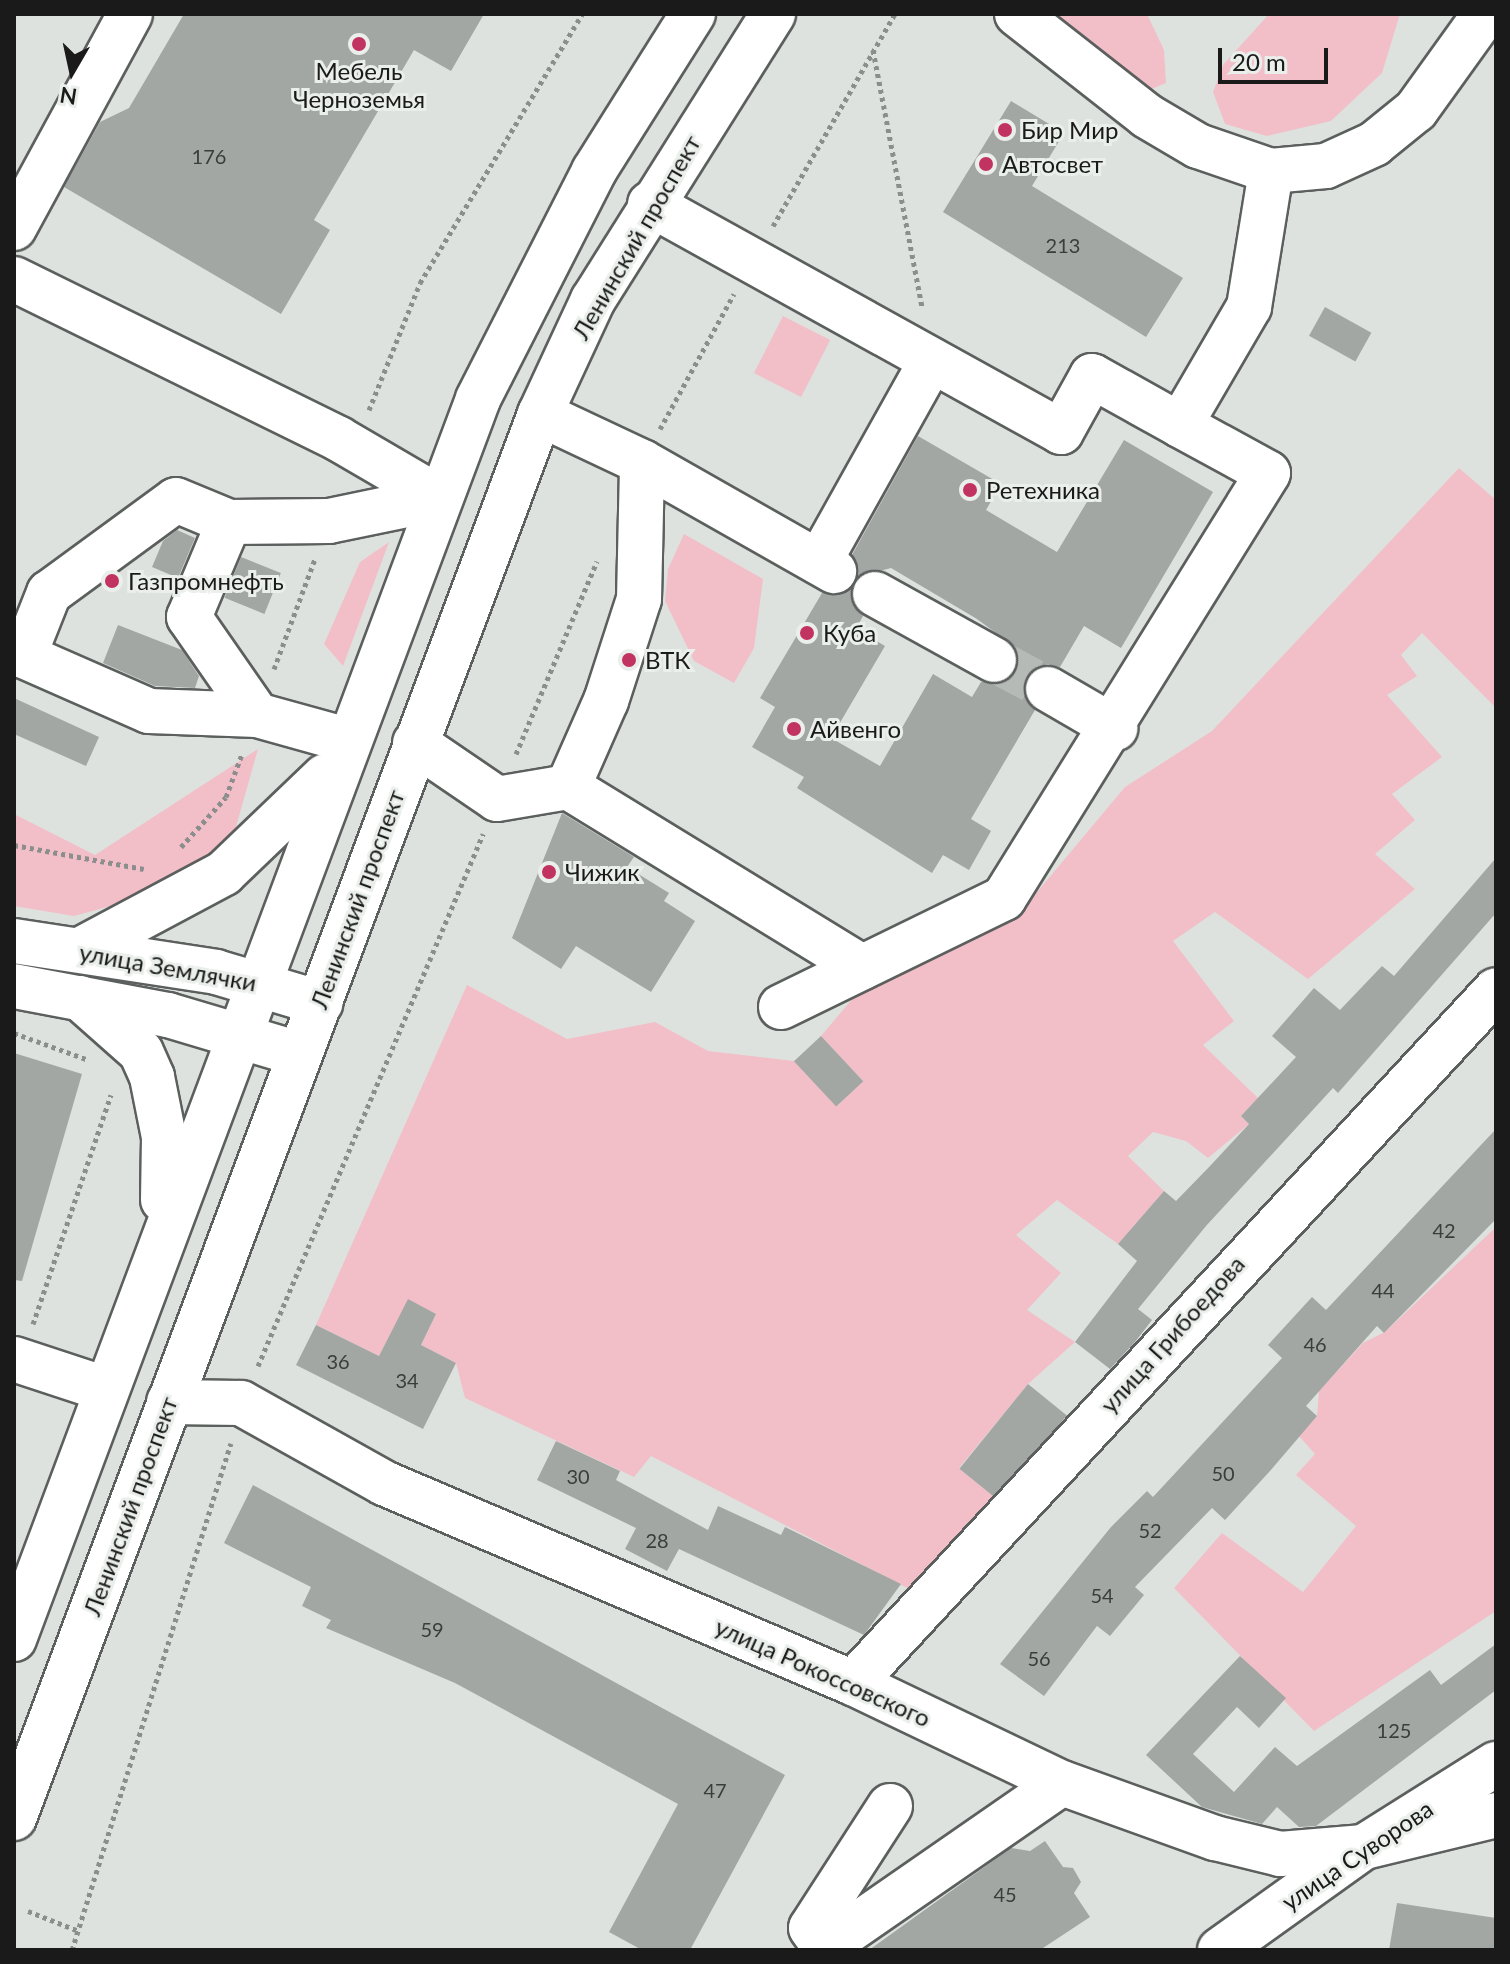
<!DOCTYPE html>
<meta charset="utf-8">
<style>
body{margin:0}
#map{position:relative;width:1510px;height:1964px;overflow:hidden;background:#dde2df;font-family:Lato,sans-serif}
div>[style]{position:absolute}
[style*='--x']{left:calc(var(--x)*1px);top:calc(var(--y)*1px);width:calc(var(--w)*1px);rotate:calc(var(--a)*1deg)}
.green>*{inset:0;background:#f2bfc8;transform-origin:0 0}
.building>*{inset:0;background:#a2a7a4;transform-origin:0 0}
.minor-tunnel>*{height:44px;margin-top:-22px;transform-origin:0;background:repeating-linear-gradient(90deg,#b6bab7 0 44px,transparent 0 66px)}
.path>*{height:5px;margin-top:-2.5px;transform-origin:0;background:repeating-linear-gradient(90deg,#8b8e8c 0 4px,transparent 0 8px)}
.roads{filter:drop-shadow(2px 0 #5b5f5d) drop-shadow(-2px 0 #5b5f5d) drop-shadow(0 2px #5b5f5d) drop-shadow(0 -2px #5b5f5d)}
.minor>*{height:44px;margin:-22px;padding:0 22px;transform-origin:22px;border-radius:22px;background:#fff}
.major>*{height:44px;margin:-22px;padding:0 22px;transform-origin:22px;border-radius:22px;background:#fff}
.dots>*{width:22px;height:22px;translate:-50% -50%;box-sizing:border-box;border:4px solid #eaefec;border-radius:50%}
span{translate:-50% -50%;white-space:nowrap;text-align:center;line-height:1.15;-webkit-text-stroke:6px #eaefec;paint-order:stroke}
.number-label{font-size:20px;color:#3b3d3c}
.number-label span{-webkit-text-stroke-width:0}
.poi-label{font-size:24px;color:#191a19}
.left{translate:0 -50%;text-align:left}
.street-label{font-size:24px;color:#191a19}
.frame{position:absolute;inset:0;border:16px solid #191a19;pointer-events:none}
.north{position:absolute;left:32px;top:32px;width:80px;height:80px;-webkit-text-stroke:6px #eaefec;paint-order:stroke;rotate:189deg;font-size:22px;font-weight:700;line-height:32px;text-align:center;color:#191a19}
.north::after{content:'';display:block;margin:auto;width:28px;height:36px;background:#191a19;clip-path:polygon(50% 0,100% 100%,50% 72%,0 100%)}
.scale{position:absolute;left:1218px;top:48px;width:110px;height:36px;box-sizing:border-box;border:4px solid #191a19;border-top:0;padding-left:10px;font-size:24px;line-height:28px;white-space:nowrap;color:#191a19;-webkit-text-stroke:6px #eaefec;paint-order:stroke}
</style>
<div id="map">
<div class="green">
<div style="clip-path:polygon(1046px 14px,1147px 14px,1164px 50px,1166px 83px,1149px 90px)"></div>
<div style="clip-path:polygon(1269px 14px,1400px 14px,1382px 73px,1331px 121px,1267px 136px,1225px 124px,1213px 92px,1223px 65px)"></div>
<div style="left:783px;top:316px;width:53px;height:64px;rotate:27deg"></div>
<div style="clip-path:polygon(1459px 468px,1496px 500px,1496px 708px,1422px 633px,1401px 655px,1417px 676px,1387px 695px,1442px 757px,1392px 794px,1415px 820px,1375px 854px,1415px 889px,1308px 979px,1215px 912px,1173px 941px,1234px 1021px,1203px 1045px,1258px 1098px,1241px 1116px,1249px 1124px,1208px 1158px,1186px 1141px,1153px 1132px,1128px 1156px,1164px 1191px,1118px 1244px,1057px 1200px,1016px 1235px,1061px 1273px,1027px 1310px,1075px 1342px,1028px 1384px,959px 1468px,999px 1501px,917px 1593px,651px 1456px,634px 1477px,465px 1398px,456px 1363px,421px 1345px,436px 1314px,408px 1300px,379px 1356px,316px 1325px,467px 985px,567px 1039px,655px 1022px,708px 1051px,794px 1061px,837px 1106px,863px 1081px,821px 1036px,853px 998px,1022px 910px,1125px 787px,1212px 731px)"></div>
<div style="clip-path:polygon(684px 534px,763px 579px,754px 648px,734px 683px,694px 661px,665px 601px,668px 569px)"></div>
<div style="clip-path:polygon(389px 542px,343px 666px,324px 644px,360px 562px)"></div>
<div style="clip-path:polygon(258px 749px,232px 841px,155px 894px,74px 916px,14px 906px,14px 814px,95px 855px)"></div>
<div style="clip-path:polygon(1496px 1227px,1496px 1611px,1314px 1731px,1174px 1588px,1222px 1533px,1303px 1592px,1356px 1526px,1296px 1475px,1315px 1454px,1299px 1436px,1317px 1416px,1319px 1391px,1363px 1343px,1385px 1332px)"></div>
</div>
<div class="building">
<div style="clip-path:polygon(184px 14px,484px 14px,451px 71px,414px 50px,314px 220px,330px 230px,281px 314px,64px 187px,100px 122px,129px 108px)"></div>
<div style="clip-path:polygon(1011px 101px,1064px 133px,1032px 186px,1183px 278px,1146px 337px,943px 212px)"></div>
<div style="left:1325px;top:307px;width:53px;height:33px;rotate:29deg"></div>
<div style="clip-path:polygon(918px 436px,1001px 484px,986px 510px,1057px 552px,1124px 440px,1213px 492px,1121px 648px,1084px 626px,1060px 667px,1047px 664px,1027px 676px,1023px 690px,1035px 710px,971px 819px,991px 831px,969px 870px,943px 855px,932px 873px,797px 788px,804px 777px,752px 747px,775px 707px,760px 698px,822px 593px,852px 588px,863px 616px,856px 629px,885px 646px,831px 738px,880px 766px,933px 674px,972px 697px,981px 682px,1006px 682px,1016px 671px,1015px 647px,977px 619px,891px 568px,857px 577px,852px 555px)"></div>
<div style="clip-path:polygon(177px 530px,195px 538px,178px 578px,152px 567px,163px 541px)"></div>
<div style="left:241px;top:557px;width:43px;height:44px;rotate:22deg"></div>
<div style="clip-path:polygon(118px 625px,182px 650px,199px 676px,195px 688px,155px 686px,103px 663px)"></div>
<div style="clip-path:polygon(14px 698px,99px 737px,86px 766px,14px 734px)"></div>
<div style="clip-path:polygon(562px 813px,634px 857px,627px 867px,669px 893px,664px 901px,695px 921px,651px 992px,576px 946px,561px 969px,512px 938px)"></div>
<div style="clip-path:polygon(1496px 858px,1496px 913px,1338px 1093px,1333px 1088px,1206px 1226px,1138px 1309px,1152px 1320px,1135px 1342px,1110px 1369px,1075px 1342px,1137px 1261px,1118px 1244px,1164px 1191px,1176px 1201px,1211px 1165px,1249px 1124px,1241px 1116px,1296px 1057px,1272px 1036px,1314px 988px,1340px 1010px,1382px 966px,1394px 976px)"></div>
<div style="left:821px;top:1036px;width:62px;height:37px;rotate:47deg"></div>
<div style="clip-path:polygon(14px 1053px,82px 1074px,22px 1281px,14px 1280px)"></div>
<div style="clip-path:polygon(1496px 1129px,1496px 1219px,1384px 1333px,1377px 1326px,1306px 1406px,1317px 1416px,1270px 1471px,1225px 1520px,1212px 1508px,1135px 1587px,1144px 1595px,1110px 1636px,1097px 1626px,1044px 1696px,1000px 1664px,1111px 1527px,1147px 1491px,1153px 1497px,1282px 1358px,1268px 1345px,1312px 1297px,1326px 1310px)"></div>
<div style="clip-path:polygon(408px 1299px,436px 1314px,421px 1345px,456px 1363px,423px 1429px,296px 1365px,316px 1325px,379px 1356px)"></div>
<div style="left:1028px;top:1384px;width:50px;height:109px;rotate:39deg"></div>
<div style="clip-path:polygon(556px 1441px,620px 1471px,616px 1480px,708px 1530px,718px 1506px,781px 1535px,785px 1527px,901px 1584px,864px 1635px,679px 1549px,667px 1571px,625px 1549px,636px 1528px,537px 1480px)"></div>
<div style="clip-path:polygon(253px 1485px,785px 1775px,690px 1950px,642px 1950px,609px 1932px,678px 1804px,455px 1683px,326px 1628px,331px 1620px,302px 1606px,311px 1587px,224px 1543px)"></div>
<div style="clip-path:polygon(1496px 1644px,1496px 1690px,1316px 1826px,1299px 1827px,1277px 1807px,1262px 1824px,1202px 1807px,1146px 1755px,1240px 1656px,1286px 1698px,1259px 1728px,1237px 1707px,1193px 1754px,1234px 1792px,1275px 1747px,1297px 1766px,1430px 1670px,1441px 1685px)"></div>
<div style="clip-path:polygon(1045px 1841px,1063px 1867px,1073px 1868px,1081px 1882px,1074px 1893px,1090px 1917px,1040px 1950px,869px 1950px,1011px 1848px,1030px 1851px)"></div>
<div style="clip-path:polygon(1397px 1903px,1496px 1918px,1496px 1950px,1389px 1950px)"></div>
</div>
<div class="minor-tunnel">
<div style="--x:994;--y:660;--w:61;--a:28.2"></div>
</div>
<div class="path">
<div style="--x:873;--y:50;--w:263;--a:79.2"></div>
<div style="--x:773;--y:226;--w:245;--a:-60.1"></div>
<div style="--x:369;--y:410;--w:137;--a:-68.1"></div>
<div style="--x:420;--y:283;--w:314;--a:-58.9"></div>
<div style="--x:660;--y:429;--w:154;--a:-61.3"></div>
<div style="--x:274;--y:669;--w:117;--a:-69.6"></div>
<div style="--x:516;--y:754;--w:209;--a:-67.2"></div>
<div style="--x:14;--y:845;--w:132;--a:10.5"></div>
<div style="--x:181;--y:847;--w:67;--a:-48"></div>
<div style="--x:226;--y:797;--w:46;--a:-69.6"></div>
<div style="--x:14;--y:1033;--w:77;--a:19.9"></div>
<div style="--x:33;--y:1324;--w:242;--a:-71.2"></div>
<div style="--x:258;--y:1366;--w:578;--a:-67.07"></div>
<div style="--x:28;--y:1911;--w:55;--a:21.4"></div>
<div style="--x:72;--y:1950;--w:531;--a:-72.59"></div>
</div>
<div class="roads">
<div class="minor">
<div style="--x:1017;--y:14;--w:165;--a:38.1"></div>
<div style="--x:1147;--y:116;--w:59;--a:30.5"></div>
<div style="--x:1198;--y:146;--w:77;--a:18.9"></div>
<div style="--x:1271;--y:171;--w:55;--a:-5.2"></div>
<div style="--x:1326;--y:166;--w:53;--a:-24.6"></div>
<div style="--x:1374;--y:144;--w:54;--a:-39"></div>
<div style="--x:1416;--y:110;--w:118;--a:-54.3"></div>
<div style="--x:650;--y:204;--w:470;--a:29"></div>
<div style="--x:1061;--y:432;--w:64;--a:-61"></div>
<div style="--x:1092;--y:376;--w:101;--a:29.1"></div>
<div style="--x:1180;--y:425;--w:137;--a:-59.7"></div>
<div style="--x:1249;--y:307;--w:138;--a:-80.8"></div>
<div style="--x:14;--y:228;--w:243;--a:-61.5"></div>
<div style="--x:14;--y:279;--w:362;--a:26.2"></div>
<div style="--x:339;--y:439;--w:117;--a:30.3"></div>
<div style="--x:540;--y:414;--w:113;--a:25.2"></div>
<div style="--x:642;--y:462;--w:221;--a:29.6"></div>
<div style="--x:229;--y:522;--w:103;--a:112.8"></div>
<div style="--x:189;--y:617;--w:119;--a:55.2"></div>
<div style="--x:819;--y:562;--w:231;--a:-60.8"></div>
<div style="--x:875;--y:594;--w:136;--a:29"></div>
<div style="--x:1048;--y:689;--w:78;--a:30.2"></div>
<div style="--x:347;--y:740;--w:93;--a:-164.5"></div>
<div style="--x:257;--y:715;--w:108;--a:-177.9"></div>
<div style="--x:149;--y:711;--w:137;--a:-156.3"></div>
<div style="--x:24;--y:656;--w:68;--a:-68.4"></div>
<div style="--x:49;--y:593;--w:157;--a:-36.2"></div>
<div style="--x:176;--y:500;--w:57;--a:22.5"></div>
<div style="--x:229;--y:522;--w:100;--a:-0.6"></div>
<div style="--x:329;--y:521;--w:113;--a:-11.7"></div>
<div style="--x:415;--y:743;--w:99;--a:34.3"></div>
<div style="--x:497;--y:799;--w:72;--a:-9.6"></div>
<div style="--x:568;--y:787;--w:345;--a:31.5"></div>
<div style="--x:568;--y:787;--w:94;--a:-66.2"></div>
<div style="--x:606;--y:701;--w:107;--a:-72.1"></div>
<div style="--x:639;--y:599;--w:137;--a:-88.7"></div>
<div style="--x:14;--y:941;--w:204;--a:8.7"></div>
<div style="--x:216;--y:972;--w:109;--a:16.6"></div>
<div style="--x:14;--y:986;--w:157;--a:10.7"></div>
<div style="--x:168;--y:1015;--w:137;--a:16.6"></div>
<div style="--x:781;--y:1007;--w:248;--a:-26"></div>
<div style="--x:1004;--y:898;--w:500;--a:-58.15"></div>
<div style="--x:1268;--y:473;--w:100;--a:-151.4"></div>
<div style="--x:14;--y:1359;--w:96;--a:18.2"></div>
<div style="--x:169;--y:1402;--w:72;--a:0.8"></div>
<div style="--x:241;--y:1403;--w:164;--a:29.2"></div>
<div style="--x:384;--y:1483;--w:510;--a:23.1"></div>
<div style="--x:853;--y:1683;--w:232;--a:25.6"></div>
<div style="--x:1062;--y:1783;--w:163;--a:19.8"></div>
<div style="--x:1215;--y:1838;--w:67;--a:13.8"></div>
<div style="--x:1280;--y:1854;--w:84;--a:-4.8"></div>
<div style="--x:1364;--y:1847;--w:136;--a:-13.6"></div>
<div style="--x:853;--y:1683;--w:945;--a:-47.14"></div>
<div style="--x:890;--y:1806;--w:145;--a:122.9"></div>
<div style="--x:811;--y:1928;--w:24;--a:54"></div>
<div style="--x:825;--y:1947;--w:288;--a:-34.7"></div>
<div style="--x:1220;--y:1950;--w:177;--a:-35.6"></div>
<div style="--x:1364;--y:1847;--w:156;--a:-32.2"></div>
</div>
<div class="major">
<div style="--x:80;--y:950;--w:163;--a:-28.1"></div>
<div style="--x:224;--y:873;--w:140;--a:-43.8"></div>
<div style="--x:80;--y:998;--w:81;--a:41.5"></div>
<div style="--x:141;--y:1052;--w:27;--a:66"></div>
<div style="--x:152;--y:1077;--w:61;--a:78.7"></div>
<div style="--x:164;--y:1137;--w:63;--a:90.9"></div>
<div style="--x:14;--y:1639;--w:1324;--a:-69.48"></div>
<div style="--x:478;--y:399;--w:256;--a:-63"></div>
<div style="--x:594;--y:171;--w:186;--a:-57.8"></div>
<div style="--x:14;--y:1818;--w:1499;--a:-69.46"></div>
<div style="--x:540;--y:414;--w:126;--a:-65.1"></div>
<div style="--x:593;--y:300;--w:338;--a:-57.8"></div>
</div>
</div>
<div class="dots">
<div style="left:359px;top:44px;background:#c13361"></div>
<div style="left:1005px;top:130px;background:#c13361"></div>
<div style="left:986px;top:164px;background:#c13361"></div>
<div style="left:970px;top:490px;background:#c13361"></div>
<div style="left:112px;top:581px;background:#c13361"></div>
<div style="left:807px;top:633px;background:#c13361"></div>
<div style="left:629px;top:660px;background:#c13361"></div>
<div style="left:794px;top:729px;background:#c13361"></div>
<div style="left:549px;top:872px;background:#c13361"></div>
</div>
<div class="number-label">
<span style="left:209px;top:156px">176</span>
<span style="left:1063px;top:245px">213</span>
<span style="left:1444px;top:1230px">42</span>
<span style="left:1383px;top:1290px">44</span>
<span style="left:1315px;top:1344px">46</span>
<span style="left:338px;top:1361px">36</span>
<span style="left:407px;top:1380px">34</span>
<span style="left:1223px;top:1473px">50</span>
<span style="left:578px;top:1476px">30</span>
<span style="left:1150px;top:1530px">52</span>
<span style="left:657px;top:1540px">28</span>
<span style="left:1102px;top:1595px">54</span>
<span style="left:432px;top:1629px">59</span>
<span style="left:1039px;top:1658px">56</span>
<span style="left:1394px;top:1730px">125</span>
<span style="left:715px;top:1790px">47</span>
<span style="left:1005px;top:1894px">45</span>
</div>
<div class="poi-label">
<span style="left:359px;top:85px">Мебель<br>Черноземья</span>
<span class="left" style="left:1021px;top:130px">Бир Мир</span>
<span class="left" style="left:1002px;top:164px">Автосвет</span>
<span class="left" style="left:986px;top:490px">Ретехника</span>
<span class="left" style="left:128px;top:581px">Газпромнефть</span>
<span class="left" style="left:823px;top:633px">Куба</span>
<span class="left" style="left:645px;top:660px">ВТК</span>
<span class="left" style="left:810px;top:729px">Айвенго</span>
<span class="left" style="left:565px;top:872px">Чижик</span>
</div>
<div class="street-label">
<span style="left:636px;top:237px;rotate:-60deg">Ленинский проспект</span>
<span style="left:357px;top:899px;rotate:-70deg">Ленинский проспект</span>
<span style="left:168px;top:967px;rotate:10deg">улица Землячки</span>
<span style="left:1172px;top:1334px;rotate:-48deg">улица Грибоедова</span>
<span style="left:130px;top:1506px;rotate:-70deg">Ленинский проспект</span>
<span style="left:823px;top:1672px;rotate:24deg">улица Рокоссовского</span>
<span style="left:1357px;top:1855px;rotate:-34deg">улица Суворова</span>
</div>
<div class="frame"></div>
<div class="north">N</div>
<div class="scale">20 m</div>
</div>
